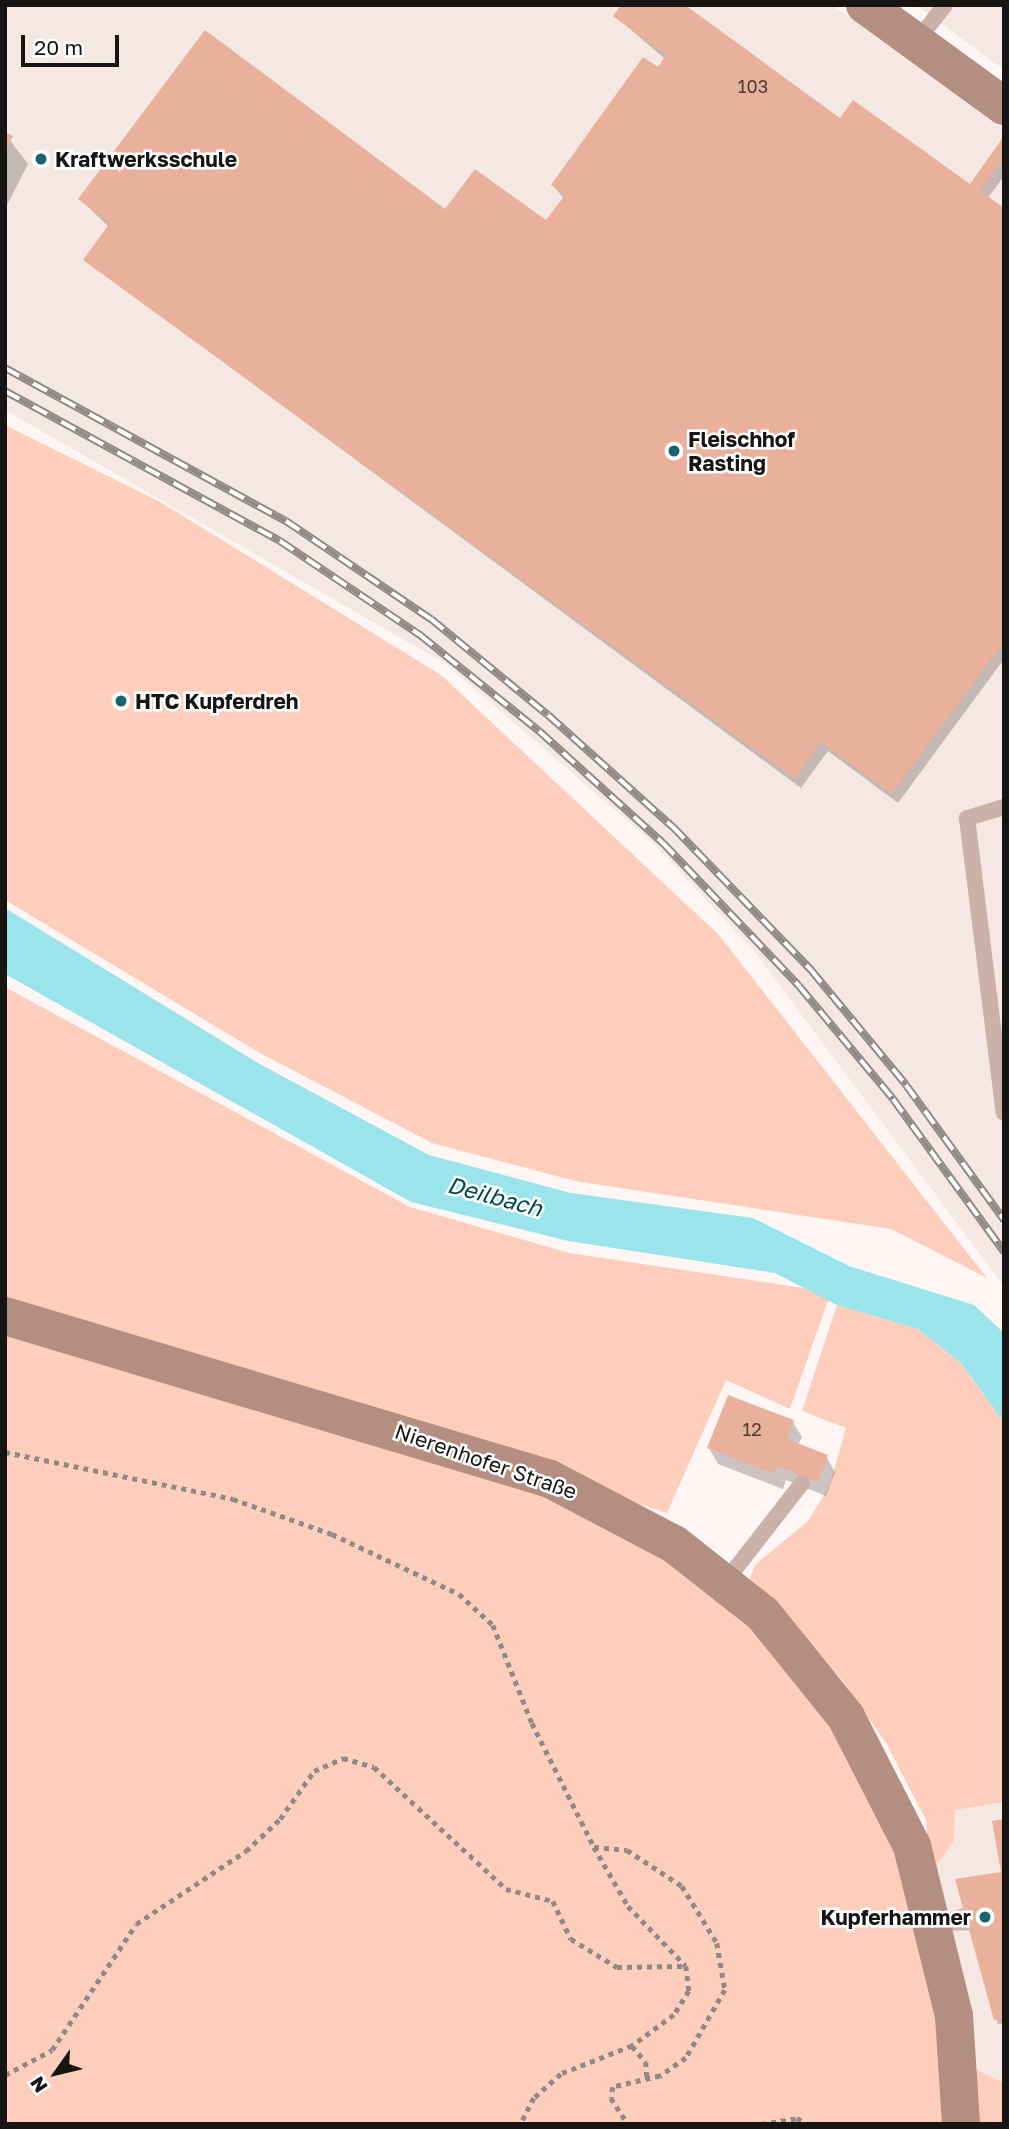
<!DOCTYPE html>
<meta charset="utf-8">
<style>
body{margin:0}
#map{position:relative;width:1009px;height:2129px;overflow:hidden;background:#fef6f4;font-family:"Golos Text",sans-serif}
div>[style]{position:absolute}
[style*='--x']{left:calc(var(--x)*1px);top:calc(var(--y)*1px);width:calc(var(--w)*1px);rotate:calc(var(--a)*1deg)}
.built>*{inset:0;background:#f5e7e1}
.green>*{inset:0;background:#fecebd}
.water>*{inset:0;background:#9be4eb}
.shadow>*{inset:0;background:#0003}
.building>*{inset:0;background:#e9b09b}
.path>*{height:4.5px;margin-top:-2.25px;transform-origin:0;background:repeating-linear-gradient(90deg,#8f8a88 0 5px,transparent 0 10px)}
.lane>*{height:16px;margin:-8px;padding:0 8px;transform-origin:8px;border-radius:8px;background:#cbb1a8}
.secondary>*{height:38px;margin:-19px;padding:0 19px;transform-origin:19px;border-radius:19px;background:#b48e81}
.rail>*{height:8px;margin-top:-4px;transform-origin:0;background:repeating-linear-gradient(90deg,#fff 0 16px,#8f8a88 0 32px);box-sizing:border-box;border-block:2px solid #8f8a88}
.dots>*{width:19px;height:19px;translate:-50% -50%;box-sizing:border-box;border:4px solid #fff;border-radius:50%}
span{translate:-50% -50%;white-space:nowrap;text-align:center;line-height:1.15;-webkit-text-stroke:5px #fff;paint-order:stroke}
.number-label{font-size:18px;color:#4c3c36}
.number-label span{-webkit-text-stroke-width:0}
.poi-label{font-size:21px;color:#171514;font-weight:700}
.left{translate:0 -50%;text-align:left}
.right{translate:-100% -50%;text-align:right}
.street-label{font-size:21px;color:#171514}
.water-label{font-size:23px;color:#01484d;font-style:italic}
.frame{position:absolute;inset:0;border:7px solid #171514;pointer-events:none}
.north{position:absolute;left:21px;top:2038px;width:70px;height:70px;-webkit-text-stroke:5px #fff;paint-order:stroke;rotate:236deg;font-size:19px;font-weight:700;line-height:28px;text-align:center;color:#171514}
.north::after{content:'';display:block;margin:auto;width:24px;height:32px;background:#171514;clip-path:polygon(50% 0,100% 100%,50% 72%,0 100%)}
.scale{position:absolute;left:21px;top:35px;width:98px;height:32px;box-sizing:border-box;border:4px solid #171514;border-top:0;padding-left:9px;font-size:21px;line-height:24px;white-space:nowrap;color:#171514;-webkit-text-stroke:5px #fff;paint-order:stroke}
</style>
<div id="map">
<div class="built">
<div style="clip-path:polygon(5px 5px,832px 5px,1004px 129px,1004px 1286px,753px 950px,654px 844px,446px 664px,5px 410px)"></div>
<div style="clip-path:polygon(916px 5px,1004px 5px,1004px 70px,935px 19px)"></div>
<div style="clip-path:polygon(1004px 1802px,1004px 2083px,963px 2063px,930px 1875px,954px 1841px,955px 1810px)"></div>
</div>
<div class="green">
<div style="clip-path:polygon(5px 425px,162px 503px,441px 675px,719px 935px,987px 1278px,891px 1229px,575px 1181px,432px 1143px,258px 1052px,5px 900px)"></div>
<div style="clip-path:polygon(5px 987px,410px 1207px,569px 1253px,831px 1292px,790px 1409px,726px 1380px,667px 1513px,5px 1298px)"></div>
<div style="clip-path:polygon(837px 1305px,918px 1329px,961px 1363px,1004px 1422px,1004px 1802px,955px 1810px,954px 1841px,930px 1875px,926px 1820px,886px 1743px,842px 1680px,749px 1580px,756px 1564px,808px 1521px,829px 1487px,846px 1428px,802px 1411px)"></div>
<div style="clip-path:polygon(5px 1320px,648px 1531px,831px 1702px,907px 1846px,959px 2124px,5px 2124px)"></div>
<div style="clip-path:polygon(963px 2063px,1004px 2083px,1004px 2124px,964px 2124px)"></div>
</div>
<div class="water">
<div style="clip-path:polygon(5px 908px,258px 1063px,429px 1155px,571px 1193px,753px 1218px,849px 1266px,974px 1305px,1004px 1333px,1004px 1422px,961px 1363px,918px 1329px,837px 1305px,775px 1273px,568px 1241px,411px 1202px,5px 974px)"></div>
</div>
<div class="shadow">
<div style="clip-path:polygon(615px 16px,970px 186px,1004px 139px,1004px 176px,987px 199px,1004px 211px,1004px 659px,898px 803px,828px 751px,801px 788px,85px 260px,109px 227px,80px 199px,446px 212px,547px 223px,564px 199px,553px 185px,665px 59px)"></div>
<div style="clip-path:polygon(5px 134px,28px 164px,5px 209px)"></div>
<div style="clip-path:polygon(793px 1422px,802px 1437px,798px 1445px,826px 1456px,835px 1472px,826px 1496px,786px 1480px,783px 1489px,718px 1464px,709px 1448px)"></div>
<div style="clip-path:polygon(1004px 1820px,1004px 2023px,998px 2024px,971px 1930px,947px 1931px,1003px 1874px)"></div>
</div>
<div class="building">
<div style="clip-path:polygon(621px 5px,685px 5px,840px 118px,853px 100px,970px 184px,1004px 136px,1004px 158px,980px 191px,1004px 208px,1004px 642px,892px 794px,821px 742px,795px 779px,83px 260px,110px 223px,78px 199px,205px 30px,445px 209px,475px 169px,546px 220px,565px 195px,551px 185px,643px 57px,658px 67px,666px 55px,613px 16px)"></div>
<div style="clip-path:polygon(5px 132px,13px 136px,5px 152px)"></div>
<div style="clip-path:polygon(728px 1395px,794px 1420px,787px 1439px,828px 1455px,818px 1482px,777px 1466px,774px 1474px,707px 1448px)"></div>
<div style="clip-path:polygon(1004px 1819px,1004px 2018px,994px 2020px,968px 1926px,945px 1932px,943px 1914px,963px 1908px,955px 1879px,1001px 1872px,992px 1821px)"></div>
</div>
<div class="path">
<div style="--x:5;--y:1452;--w:233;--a:11.6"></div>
<div style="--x:233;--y:1499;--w:105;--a:19.5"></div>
<div style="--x:332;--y:1534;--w:140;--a:25.3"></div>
<div style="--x:459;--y:1594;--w:46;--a:42.4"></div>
<div style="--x:493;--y:1625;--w:105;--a:68.3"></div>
<div style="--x:532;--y:1723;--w:139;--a:63.4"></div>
<div style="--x:594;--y:1847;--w:68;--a:60"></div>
<div style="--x:628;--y:1906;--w:83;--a:46"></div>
<div style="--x:686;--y:1966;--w:25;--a:83"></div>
<div style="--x:689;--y:1991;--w:28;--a:122"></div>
<div style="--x:674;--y:2015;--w:52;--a:143.6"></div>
<div style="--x:632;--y:2046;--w:76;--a:158.5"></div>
<div style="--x:561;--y:2074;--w:36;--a:138"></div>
<div style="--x:534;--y:2098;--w:29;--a:117"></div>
<div style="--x:594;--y:1847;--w:33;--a:5"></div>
<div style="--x:627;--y:1850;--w:66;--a:33.2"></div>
<div style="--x:682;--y:1886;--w:67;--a:58.4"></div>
<div style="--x:717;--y:1943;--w:48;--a:80.3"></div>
<div style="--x:725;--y:1990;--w:78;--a:119.8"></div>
<div style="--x:686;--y:2058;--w:32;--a:145"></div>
<div style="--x:660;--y:2076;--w:48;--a:166.8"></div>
<div style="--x:613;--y:2087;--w:11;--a:100"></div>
<div style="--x:611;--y:2098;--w:31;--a:57"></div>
<div style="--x:632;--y:2046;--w:21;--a:49"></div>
<div style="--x:646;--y:2062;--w:16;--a:86"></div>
<div style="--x:5;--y:2075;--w:53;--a:-28"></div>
<div style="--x:52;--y:2050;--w:151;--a:-56.3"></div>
<div style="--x:136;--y:1924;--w:132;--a:-33.6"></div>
<div style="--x:246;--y:1851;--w:47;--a:-43.3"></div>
<div style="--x:280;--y:1819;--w:59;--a:-54.7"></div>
<div style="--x:314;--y:1771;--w:32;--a:-24"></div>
<div style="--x:343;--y:1758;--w:32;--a:16"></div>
<div style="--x:374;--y:1767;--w:180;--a:42.7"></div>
<div style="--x:506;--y:1889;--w:49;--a:14.3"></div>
<div style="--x:553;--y:1901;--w:42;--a:64.7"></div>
<div style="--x:571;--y:1939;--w:54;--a:31.3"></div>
<div style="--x:617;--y:1967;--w:68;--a:-0.8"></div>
<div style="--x:761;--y:2124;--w:36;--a:-9"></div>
<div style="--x:797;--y:2118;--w:12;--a:31"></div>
</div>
<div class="lane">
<div style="--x:916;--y:42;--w:47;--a:-51.9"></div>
<div style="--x:1004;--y:807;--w:39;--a:163"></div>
<div style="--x:967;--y:818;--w:297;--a:82.9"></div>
<div style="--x:725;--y:1582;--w:125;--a:-52.1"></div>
</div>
<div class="secondary">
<div style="--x:865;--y:5;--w:172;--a:36"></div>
<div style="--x:5;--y:1316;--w:569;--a:16.65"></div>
<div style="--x:550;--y:1479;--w:140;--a:27.7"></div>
<div style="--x:674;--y:1544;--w:113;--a:38.2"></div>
<div style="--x:763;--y:1614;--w:132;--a:51.1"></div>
<div style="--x:846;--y:1717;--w:145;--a:62.9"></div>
<div style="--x:912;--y:1846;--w:175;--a:76.1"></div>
<div style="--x:954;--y:2016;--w:108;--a:86.3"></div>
</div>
<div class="rail">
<div style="--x:5;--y:368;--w:320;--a:28.6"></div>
<div style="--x:286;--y:521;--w:175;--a:34.1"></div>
<div style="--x:431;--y:619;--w:151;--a:39.4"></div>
<div style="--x:548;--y:715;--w:168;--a:41.9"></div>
<div style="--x:673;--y:827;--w:199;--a:46"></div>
<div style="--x:811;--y:970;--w:149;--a:50.4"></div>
<div style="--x:906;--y:1085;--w:167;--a:54"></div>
<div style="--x:5;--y:391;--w:313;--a:28.6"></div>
<div style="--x:280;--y:541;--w:169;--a:33.9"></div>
<div style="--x:420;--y:635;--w:153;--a:38.9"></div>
<div style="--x:539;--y:731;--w:167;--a:42.1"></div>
<div style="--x:663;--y:843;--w:197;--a:46.4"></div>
<div style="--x:799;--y:986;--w:147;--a:50.2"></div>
<div style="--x:893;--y:1099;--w:189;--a:54"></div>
</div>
<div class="dots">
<div style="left:41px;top:159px;background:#17656c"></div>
<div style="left:674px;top:451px;background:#17656c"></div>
<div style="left:121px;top:701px;background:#17656c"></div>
<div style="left:985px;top:1917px;background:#17656c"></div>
</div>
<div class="number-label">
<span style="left:753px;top:86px">103</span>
<span style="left:752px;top:1429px">12</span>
</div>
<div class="poi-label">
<span class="left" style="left:55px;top:159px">Kraftwerksschule</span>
<span class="left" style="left:688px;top:451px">Fleischhof<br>Rasting</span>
<span class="left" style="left:135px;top:701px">HTC Kupferdreh</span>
<span class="right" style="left:971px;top:1917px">Kupferhammer</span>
</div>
<div class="street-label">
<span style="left:486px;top:1461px;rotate:19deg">Nierenhofer Straße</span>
</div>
<div class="water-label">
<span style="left:495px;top:1196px;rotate:15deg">Deilbach</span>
</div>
<div class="frame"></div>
<div class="north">N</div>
<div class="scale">20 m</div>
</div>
